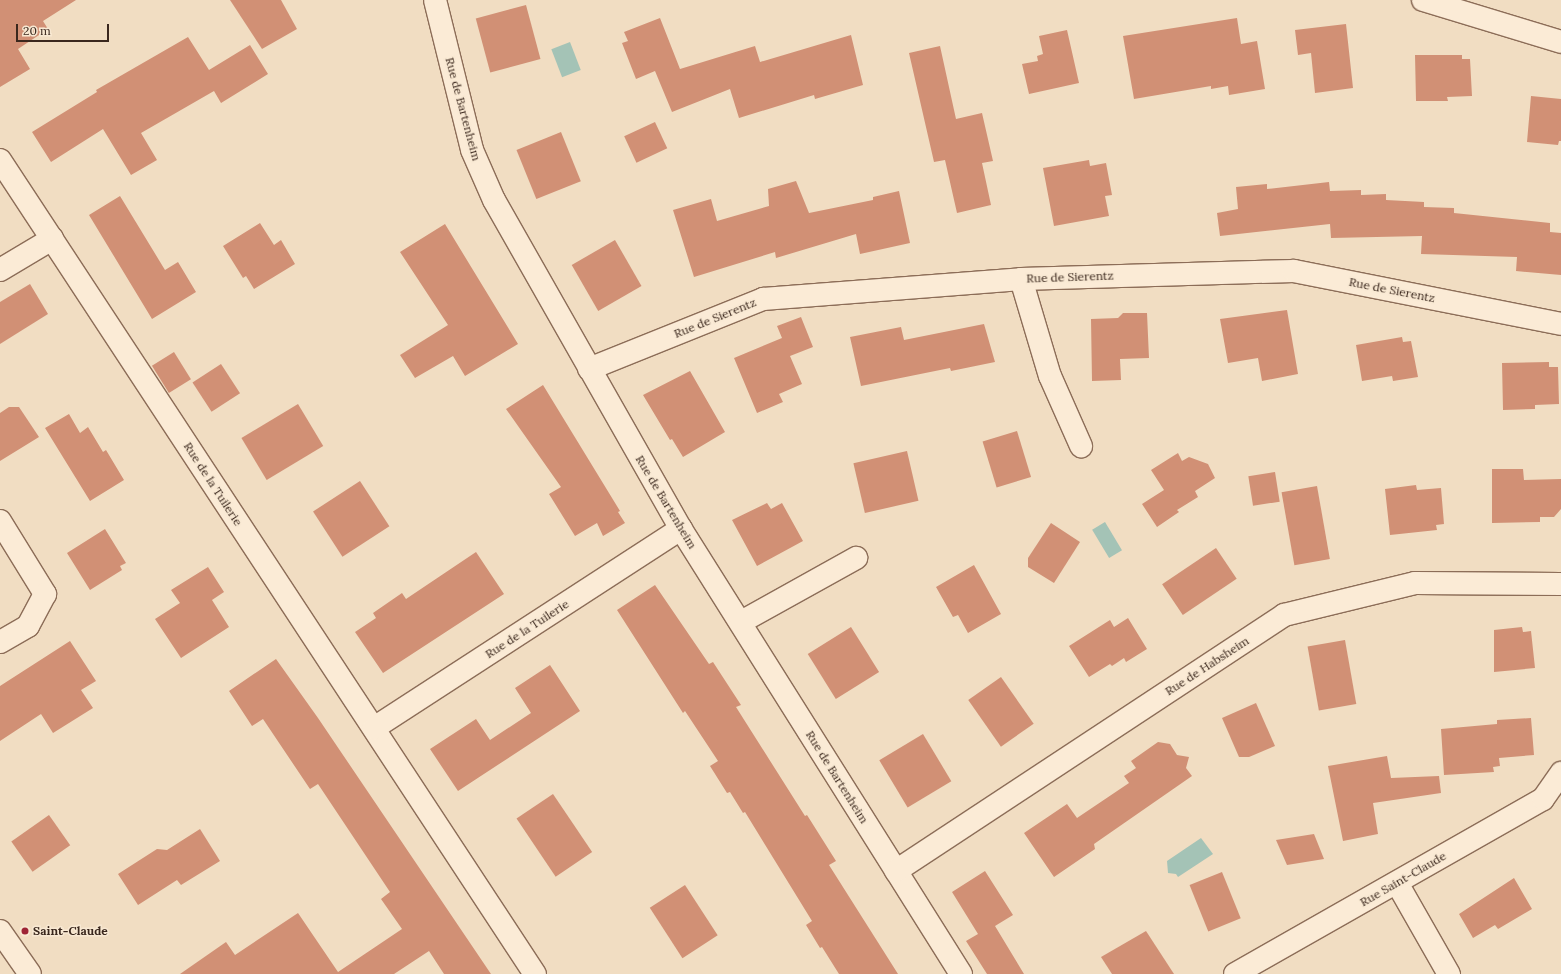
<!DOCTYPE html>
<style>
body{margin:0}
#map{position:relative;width:1561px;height:974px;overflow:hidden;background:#f1ddc2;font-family:Lora,serif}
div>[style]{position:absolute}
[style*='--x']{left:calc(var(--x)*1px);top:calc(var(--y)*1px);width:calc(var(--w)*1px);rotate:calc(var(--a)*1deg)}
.water>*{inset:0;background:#a4c3b6;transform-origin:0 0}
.building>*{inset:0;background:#d19075;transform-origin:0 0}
.roads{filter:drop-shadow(1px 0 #8c6d58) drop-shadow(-1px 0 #8c6d58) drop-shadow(0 1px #8c6d58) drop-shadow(0 -1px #8c6d58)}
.minor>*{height:22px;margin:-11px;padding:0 11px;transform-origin:11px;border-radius:11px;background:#fbebd6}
.secondary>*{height:22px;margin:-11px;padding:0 11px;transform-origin:11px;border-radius:11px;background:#fbebd6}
.dots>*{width:11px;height:11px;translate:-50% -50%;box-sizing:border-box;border:2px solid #f8e8d2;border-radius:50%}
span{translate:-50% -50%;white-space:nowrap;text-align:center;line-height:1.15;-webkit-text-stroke:3px #f8e8d2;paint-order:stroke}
.street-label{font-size:12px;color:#3a271d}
.poi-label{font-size:12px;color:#3a271d;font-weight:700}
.left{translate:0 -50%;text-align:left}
.scale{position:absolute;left:16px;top:24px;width:93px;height:18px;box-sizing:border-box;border:2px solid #3a271d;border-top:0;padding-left:5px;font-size:12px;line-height:14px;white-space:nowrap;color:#3a271d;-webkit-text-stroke:3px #f8e8d2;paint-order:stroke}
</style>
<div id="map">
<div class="water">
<div style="left:570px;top:42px;width:30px;height:20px;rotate:69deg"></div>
<div style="left:1105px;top:522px;width:33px;height:15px;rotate:59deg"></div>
<div style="clip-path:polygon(1201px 838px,1213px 854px,1178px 877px,1176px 874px,1168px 873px,1167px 861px)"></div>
</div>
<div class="building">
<div style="clip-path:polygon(0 0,76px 0,43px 21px,48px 29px,18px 49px,30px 69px,0 87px)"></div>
<div style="clip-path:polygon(230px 0,281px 0,297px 29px,262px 49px)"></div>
<div style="left:526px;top:5px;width:56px;height:52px;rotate:75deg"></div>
<div style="clip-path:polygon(660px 18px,680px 69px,755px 46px,760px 62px,851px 35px,863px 85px,815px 99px,814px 95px,739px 118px,730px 89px,672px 112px,655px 71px,636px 79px,622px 43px,628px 41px,624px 32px)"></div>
<div style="clip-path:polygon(1237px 18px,1241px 44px,1257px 41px,1265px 89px,1229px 95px,1228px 86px,1211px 89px,1211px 86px,1134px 99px,1123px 36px)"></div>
<div style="clip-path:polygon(1346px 24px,1353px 88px,1315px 93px,1311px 53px,1298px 55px,1295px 30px)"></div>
<div style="clip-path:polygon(1067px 30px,1079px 83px,1029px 94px,1022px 64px,1038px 61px,1037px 56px,1043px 54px,1039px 36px)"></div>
<div style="clip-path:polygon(188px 37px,209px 70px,250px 45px,268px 74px,221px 103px,214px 91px,141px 133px,157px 160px,131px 175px,103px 129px,51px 162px,32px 132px,97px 92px,96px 90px)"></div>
<div style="clip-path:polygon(940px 46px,956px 119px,982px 113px,993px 161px,982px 163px,991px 205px,957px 213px,945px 160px,934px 162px,909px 53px)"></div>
<div style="clip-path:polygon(1415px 55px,1462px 55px,1462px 59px,1470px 59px,1472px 96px,1447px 97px,1448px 101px,1416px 101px)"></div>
<div style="clip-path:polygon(1531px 96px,1561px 99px,1561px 141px,1559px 141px,1558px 145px,1527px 142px)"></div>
<div style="left:655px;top:122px;width:29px;height:34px;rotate:65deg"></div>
<div style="left:561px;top:132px;width:53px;height:48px;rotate:68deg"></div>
<div style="clip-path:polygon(1089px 160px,1090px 166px,1106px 163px,1112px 195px,1105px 196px,1109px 216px,1054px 226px,1043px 168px)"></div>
<div style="clip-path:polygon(796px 181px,809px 213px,873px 200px,873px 197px,899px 191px,910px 243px,860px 254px,856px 234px,776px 258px,775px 252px,694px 277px,673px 210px,711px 199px,717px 221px,769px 206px,768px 189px)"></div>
<div style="clip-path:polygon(1329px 182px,1330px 191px,1361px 190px,1361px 195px,1386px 194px,1386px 200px,1424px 202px,1424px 207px,1454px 208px,1454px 213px,1550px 223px,1550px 232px,1561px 233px,1561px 275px,1516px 271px,1517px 257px,1421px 254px,1422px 236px,1331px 238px,1330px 224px,1220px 236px,1217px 213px,1238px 209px,1236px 187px,1267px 184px,1267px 189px)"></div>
<div style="clip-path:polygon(120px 196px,165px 270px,178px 262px,196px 292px,152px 319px,89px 215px)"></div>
<div style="clip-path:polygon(260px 223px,274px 245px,281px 240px,295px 264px,254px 289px,246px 276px,243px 278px,223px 246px)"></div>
<div style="clip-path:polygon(445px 224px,518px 344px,465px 376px,453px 356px,415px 378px,400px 355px,448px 325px,400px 252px)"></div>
<div style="left:615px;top:240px;width:53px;height:50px;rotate:60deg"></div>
<div style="clip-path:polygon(30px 284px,48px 314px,0 344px,0 302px)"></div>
<div style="clip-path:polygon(1287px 310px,1298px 374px,1262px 381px,1258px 358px,1228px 363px,1220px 319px)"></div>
<div style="clip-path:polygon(1123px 313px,1147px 313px,1149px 358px,1120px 359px,1121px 380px,1092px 381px,1091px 319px,1118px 318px)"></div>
<div style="clip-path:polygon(801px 317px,813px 347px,790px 356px,802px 384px,779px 394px,783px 402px,757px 413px,734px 358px,782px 338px,777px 326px)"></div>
<div style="clip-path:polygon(984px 324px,995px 362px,951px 371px,950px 368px,861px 386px,850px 337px,901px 327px,904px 340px)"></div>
<div style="clip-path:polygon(1402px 337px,1403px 342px,1411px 341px,1418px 377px,1393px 381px,1392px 376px,1362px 381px,1356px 345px)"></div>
<div style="left:174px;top:352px;width:32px;height:26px;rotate:58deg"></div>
<div style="clip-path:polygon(1549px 362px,1549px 367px,1558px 367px,1559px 404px,1535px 405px,1535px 409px,1503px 410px,1502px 363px)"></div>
<div style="left:221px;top:364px;width:35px;height:34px;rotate:57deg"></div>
<div style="clip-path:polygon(690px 371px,725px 432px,683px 457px,672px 439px,670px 440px,643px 395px)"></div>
<div style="clip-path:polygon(543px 385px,620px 511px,618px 512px,625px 523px,603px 536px,597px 523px,575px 536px,549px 494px,561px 487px,506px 409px)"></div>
<div style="left:298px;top:404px;width:49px;height:66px;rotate:59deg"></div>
<div style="clip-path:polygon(9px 407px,19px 407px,39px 437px,0 461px,0 413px)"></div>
<div style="clip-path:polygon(69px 414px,80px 433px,88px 427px,103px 452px,106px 450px,124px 480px,90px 501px,45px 428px)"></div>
<div style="left:1017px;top:431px;width:48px;height:36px;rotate:73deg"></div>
<div style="left:907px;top:451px;width:51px;height:55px;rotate:77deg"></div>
<div style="clip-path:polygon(1178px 453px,1182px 461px,1189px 457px,1208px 464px,1215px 478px,1195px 491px,1198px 497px,1177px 510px,1179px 512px,1157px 527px,1142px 504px,1164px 490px,1151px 470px)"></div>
<div style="clip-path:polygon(1492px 469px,1523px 469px,1524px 480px,1561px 479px,1561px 509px,1554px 517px,1540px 517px,1540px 522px,1492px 523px)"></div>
<div style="left:1275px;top:472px;width:30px;height:27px;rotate:81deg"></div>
<div style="left:360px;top:481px;width:54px;height:56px;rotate:57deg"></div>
<div style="clip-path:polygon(1416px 485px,1417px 490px,1441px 488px,1444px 524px,1436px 525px,1437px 530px,1390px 535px,1385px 489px)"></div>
<div style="left:1317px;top:486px;width:74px;height:36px;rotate:80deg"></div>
<div style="clip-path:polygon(767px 503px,771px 509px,782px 503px,803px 541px,757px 566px,732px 520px)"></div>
<div style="clip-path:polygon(1051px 523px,1080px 542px,1054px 583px,1028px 567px,1028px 558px)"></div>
<div style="clip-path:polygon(105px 529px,126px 563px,120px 566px,122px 570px,90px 590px,67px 553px)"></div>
<div style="left:1216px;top:548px;width:37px;height:65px;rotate:56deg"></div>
<div style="clip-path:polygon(476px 552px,504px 594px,383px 673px,355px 632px,376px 618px,373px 613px,402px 593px,406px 599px)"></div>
<div style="clip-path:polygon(974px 565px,1001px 614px,968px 633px,958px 615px,953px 617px,936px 587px)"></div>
<div style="clip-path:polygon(208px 567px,224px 592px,212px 600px,229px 627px,181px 658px,155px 619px,180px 603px,171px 590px)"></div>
<div style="clip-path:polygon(655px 585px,709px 664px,713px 662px,741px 705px,736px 707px,805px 816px,807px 815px,836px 861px,829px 865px,898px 974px,839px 974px,822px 947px,820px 948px,806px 925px,812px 921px,745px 812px,743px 813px,730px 792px,727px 793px,710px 766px,718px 761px,685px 711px,683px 713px,617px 610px)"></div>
<div style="clip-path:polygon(1128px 618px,1147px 649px,1126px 662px,1124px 658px,1112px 666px,1110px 664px,1089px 677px,1069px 646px,1110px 620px,1114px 627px)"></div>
<div style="left:851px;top:627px;width:53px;height:51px;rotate:58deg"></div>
<div style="clip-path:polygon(1522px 627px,1523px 632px,1531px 631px,1535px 668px,1494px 672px,1494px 630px)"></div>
<div style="left:1345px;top:640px;width:65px;height:38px;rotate:80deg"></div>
<div style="clip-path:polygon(70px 641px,96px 681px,81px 690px,93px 708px,53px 733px,41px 714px,0 741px,0 686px)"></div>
<div style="clip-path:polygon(276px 659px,318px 718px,491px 974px,444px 974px,429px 951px,394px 974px,180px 974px,226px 942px,235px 955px,298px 913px,338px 972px,402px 929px,381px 899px,390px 892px,318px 784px,310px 789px,263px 719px,252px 726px,229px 691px)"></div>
<div style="clip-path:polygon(550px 665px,580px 711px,458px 791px,430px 749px,476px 719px,490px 740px,531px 713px,515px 688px)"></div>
<div style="left:1001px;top:677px;width:57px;height:40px;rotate:55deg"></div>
<div style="clip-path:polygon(1256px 703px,1275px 746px,1249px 757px,1239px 757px,1222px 718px)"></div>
<div style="clip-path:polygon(1531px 718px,1534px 755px,1499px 758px,1500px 766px,1493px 767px,1494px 772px,1444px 775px,1441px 729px,1497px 724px,1497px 720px)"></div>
<div style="left:923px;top:734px;width:55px;height:51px;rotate:59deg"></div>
<div style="clip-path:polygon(1158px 742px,1170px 744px,1177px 755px,1189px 757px,1186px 768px,1192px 776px,1094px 844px,1095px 849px,1054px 877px,1024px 833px,1067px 804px,1077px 818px,1129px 783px,1124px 776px,1136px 768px,1131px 761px)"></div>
<div style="clip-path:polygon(1387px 756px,1391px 778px,1439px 776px,1441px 793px,1373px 803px,1378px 834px,1343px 841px,1328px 766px)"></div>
<div style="left:553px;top:794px;width:70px;height:44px;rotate:56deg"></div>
<div style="left:49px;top:815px;width:37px;height:46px;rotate:55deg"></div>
<div style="clip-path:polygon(200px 829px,220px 861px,181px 885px,177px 880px,138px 905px,118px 874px,157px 849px,167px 850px)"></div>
<div style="clip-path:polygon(1314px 834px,1324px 859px,1287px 865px,1276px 840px)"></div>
<div style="clip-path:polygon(985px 871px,1013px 915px,995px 926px,1024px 974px,987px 974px,966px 941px,978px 934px,952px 892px)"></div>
<div style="left:1222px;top:872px;width:50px;height:35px;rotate:68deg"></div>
<div style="clip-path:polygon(1514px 878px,1532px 909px,1498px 929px,1495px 925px,1473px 938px,1459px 914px)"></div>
<div style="left:685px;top:885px;width:60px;height:42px;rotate:57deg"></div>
<div style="clip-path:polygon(1146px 931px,1174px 974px,1112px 974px,1101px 957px)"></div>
</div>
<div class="roads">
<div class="minor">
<div style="--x:435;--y:0;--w:154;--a:76.1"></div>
<div style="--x:472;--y:150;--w:55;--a:66.3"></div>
<div style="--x:494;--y:200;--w:378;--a:60.4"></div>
<div style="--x:681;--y:529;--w:526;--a:57.82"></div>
<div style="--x:1423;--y:0;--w:144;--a:16.9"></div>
<div style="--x:0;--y:160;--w:974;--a:56.69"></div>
<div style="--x:0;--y:270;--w:61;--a:-30.8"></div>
<div style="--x:1021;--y:279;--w:101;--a:73.4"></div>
<div style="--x:1050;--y:376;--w:77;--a:66.1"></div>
<div style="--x:589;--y:369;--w:188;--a:-21.9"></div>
<div style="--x:763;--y:299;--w:259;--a:-4.4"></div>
<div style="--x:1021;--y:279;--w:273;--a:-1.7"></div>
<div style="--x:1294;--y:271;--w:272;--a:11.2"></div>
<div style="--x:0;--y:521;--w:86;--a:58.3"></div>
<div style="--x:45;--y:594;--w:36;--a:118"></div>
<div style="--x:28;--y:626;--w:32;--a:150"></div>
<div style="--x:741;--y:622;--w:132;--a:-29.1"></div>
<div style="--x:374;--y:728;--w:366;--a:-33"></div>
<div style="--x:896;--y:871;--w:465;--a:-33.4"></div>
<div style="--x:1284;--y:615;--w:135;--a:-13.7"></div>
<div style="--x:1415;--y:583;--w:146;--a:0.4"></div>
<div style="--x:1397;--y:883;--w:105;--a:60.3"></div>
<div style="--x:1235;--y:974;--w:354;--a:-29.6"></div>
<div style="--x:1543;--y:799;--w:32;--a:-55"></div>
</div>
<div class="secondary">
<div style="--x:0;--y:931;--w:52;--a:55.1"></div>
</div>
</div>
<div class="dots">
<div style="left:25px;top:931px;background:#9e2435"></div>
</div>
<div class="street-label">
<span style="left:463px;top:109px;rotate:75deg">Rue de Bartenheim</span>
<span style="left:1070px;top:277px;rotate:-2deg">Rue de Sierentz</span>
<span style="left:1392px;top:290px;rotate:11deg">Rue de Sierentz</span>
<span style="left:715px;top:318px;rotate:-22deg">Rue de Sierentz</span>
<span style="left:213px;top:484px;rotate:57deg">Rue de la Tuilerie</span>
<span style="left:666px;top:502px;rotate:59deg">Rue de Bartenheim</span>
<span style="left:527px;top:629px;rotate:-33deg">Rue de la Tuilerie</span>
<span style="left:1207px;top:666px;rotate:-33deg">Rue de Habsheim</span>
<span style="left:837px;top:777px;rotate:58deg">Rue de Bartenheim</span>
<span style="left:1403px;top:879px;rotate:-30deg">Rue Saint-Claude</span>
</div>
<div class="poi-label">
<span class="left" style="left:33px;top:931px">Saint-Claude</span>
</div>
<div class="scale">20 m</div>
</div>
